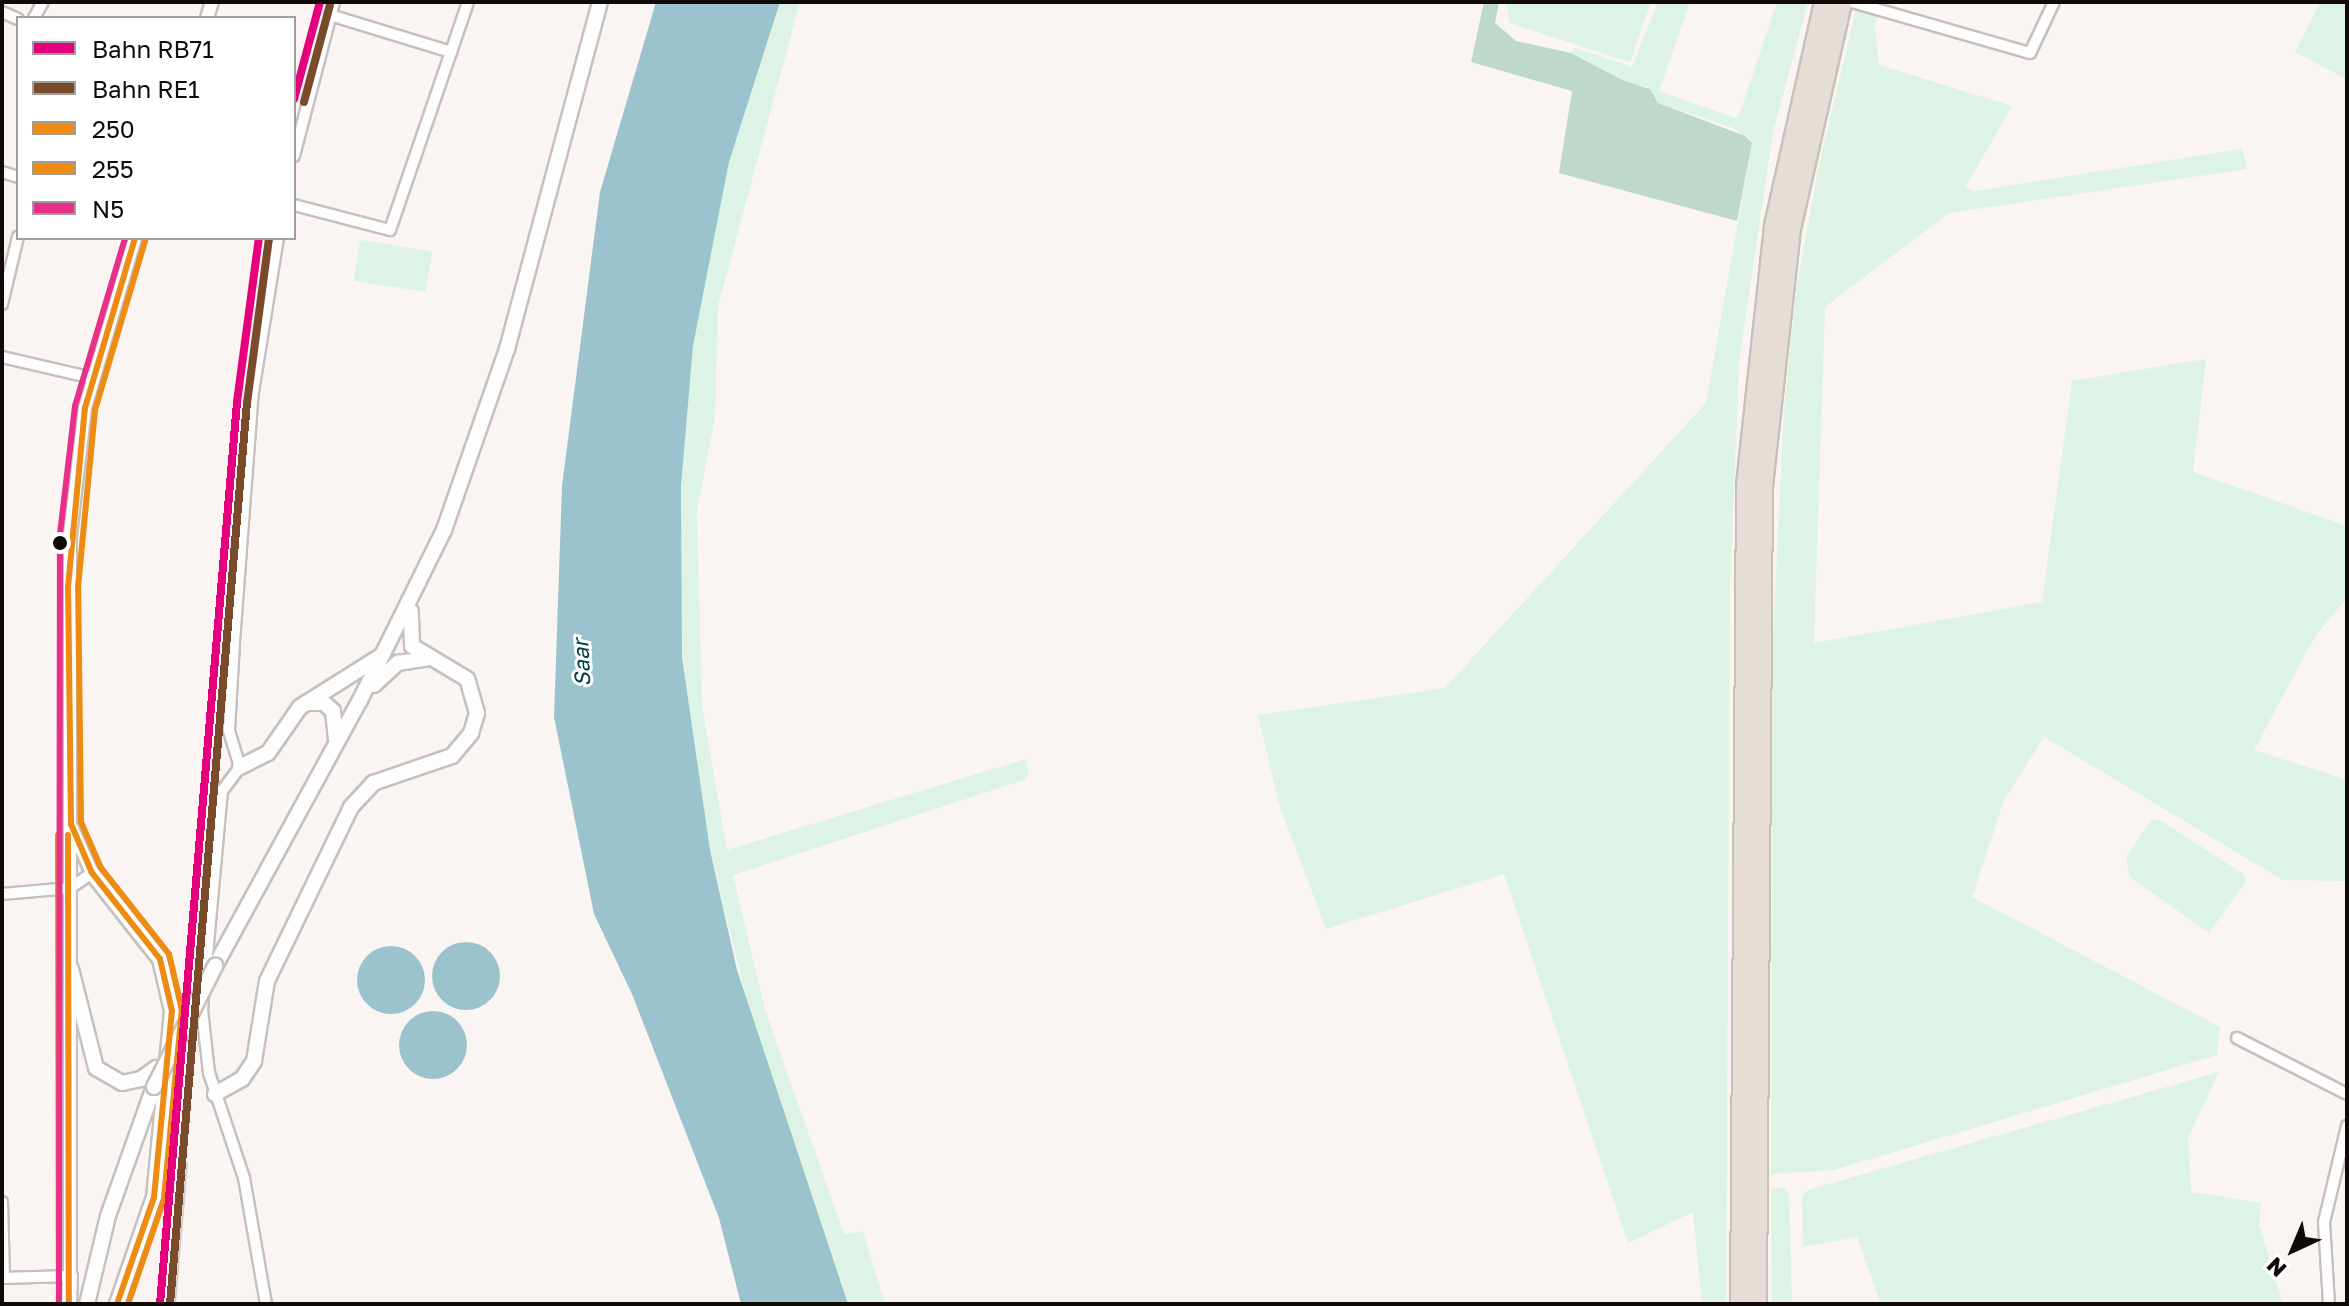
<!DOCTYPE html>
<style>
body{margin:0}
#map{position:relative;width:2349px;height:1306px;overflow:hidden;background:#faf4f2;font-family:"Golos Text",sans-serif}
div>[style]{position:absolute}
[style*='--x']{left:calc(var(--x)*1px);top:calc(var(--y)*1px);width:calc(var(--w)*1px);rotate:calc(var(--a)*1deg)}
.green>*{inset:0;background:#dcf3e5;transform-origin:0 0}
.forest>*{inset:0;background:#bed8c9}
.water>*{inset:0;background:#9bc3ce}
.round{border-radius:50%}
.roads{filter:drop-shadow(2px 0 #c6c0be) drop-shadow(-2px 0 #c6c0be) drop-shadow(0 2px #c6c0be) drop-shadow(0 -2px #c6c0be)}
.minor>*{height:10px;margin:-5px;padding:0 5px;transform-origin:5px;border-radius:5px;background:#fefdfd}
.tertiary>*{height:12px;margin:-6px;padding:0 6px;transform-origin:6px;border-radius:6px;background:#fefdfd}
.secondary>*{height:14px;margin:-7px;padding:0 7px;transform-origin:7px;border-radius:7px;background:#fefdfd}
.motorway>*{height:18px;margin:-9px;padding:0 9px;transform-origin:9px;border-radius:9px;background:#e5ddd6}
.rail>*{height:6px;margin-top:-3px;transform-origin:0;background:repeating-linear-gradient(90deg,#fff 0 9px,#d0cfcd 0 18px);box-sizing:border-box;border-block:2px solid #d0cfcd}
.bridges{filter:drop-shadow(2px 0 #c6c0be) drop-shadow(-2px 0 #c6c0be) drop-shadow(0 2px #c6c0be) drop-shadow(0 -2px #c6c0be)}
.secondary-bridge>*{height:14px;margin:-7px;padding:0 7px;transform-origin:7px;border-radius:7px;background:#fefdfd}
.bus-1>*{height:6px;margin:-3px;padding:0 3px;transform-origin:3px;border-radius:3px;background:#ed8b13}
.bus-2>*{height:6px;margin:-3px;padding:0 3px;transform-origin:3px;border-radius:3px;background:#ed8b13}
.bus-3>*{height:6px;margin:-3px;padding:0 3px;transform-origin:3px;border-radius:3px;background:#e8308a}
.rail-1>*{height:8px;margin:-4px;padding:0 4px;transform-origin:4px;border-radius:4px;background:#e5007d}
.rail-2>*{height:8px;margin:-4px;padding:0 4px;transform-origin:4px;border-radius:4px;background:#7a4b2a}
.dots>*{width:22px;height:22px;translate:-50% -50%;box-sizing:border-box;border:4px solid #fff;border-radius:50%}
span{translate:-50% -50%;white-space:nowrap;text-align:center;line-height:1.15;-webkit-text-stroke:6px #fff;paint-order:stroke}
.water-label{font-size:22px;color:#033d49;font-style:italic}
.frame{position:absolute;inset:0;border:4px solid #100b09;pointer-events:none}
.legend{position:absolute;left:16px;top:16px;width:280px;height:224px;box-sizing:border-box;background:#fff;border:2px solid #9f9d9d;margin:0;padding:10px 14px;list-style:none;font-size:24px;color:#100b09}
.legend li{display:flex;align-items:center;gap:16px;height:40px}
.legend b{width:40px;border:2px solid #9f9d9d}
.north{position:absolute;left:2253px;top:1210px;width:80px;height:80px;-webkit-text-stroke:6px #fff;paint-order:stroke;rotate:224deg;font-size:22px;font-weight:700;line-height:32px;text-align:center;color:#100b09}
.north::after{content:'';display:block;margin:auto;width:28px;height:36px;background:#100b09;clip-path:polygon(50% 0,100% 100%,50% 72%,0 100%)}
</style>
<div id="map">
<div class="green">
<div style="clip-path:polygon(780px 2px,800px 2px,718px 306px,715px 417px,697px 511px,702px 706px,727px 850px,1026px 759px,1029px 773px,1024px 780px,733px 875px,765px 1010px,844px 1234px,863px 1231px,885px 1304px,848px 1304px,749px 1009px,710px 850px,682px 657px,681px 486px,693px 346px,729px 162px)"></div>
<div style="clip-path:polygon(1506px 2px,1651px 2px,1630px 62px,1510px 23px)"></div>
<div style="clip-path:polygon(1658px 2px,1690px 2px,1659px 91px,1738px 119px,1777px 2px,1808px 2px,1773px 132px,1739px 362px,1730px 589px,1726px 1304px,1702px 1304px,1693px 1212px,1628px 1243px,1504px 874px,1326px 929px,1279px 804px,1258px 715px,1445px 688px,1706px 403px,1752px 143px,1733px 128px,1658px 103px,1650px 88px,1622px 80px,1571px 53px,1575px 48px,1632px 67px)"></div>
<div style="clip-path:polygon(1858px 2px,1882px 2px,1875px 26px,1879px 65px,2012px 106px,1965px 188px,1974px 191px,2242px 149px,2247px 169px,1949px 213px,1825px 307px,1814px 643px,2042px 602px,2072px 381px,2206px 359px,2193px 472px,2347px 526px,2347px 598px,2315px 636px,2254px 750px,2347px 780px,2347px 881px,2283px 880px,2044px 737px,2004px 800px,1972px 897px,2220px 1027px,2217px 1055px,1834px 1170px,1771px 1174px,1773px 637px,1784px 409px,1796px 292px,1818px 169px)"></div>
<div style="clip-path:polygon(2320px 2px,2347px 2px,2347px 79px,2295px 52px)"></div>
<div style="left:360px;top:240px;width:73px;height:41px;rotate:9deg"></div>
<div style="clip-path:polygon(2160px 820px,2242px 873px,2246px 881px,2209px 933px,2130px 877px,2126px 857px,2151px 821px)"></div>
<div style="clip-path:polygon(2219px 1072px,2188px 1138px,2191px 1192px,2261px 1203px,2259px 1224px,2283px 1304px,1881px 1304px,1857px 1237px,1803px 1247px,1802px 1195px,1808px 1190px)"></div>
<div style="clip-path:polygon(1785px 1188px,1789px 1194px,1792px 1304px,1772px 1304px,1771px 1189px)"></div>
</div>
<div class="forest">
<div style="clip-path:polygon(1484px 2px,1499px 2px,1495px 23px,1516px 41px,1571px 53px,1622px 80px,1650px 89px,1658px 103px,1745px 136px,1752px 143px,1737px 221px,1559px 173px,1572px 91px,1471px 62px)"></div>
</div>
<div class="water">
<div style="clip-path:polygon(656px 2px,780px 2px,729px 162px,693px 346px,681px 486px,682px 657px,710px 850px,737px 970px,848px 1304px,741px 1304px,719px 1218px,632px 994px,594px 914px,554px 717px,562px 486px,600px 192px)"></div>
<div class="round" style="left:432px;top:942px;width:68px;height:68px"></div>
<div class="round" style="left:357px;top:946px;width:68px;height:68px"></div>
<div class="round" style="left:399px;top:1011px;width:68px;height:68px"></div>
</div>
<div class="roads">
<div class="minor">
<div style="--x:1852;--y:2;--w:185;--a:16"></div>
<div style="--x:2030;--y:53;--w:56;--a:-64.8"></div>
<div style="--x:2;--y:12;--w:17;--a:24"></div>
<div style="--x:330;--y:15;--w:127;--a:17"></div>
<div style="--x:34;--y:18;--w:18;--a:-61"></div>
<div style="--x:294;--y:156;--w:159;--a:-75.4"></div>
<div style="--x:2;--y:172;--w:17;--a:17"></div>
<div style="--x:294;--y:205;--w:99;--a:14.6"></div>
<div style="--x:390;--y:230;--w:241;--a:-71.1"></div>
<div style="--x:2;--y:304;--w:69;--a:-76.6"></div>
<div style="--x:2;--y:357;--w:92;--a:13.1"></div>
<div style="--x:2;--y:894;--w:68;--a:-5"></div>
<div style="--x:70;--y:888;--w:27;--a:-34"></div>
<div style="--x:2237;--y:1038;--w:123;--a:27"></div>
<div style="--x:2;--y:1202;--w:76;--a:88.5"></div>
<div style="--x:2;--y:1278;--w:68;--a:-1.7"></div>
<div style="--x:266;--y:1304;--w:128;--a:-99.9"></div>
<div style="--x:244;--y:1178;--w:111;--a:-108.4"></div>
<div style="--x:209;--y:1073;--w:63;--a:-96.3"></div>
<div style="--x:202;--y:1010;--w:220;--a:-84.8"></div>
<div style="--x:222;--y:791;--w:30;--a:-53"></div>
<div style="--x:240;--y:767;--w:39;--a:-107"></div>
<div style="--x:229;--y:730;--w:88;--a:-86.7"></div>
<div style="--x:234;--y:642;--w:251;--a:-85.7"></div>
<div style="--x:253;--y:392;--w:156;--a:-80.8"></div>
<div style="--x:2329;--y:1304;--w:82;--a:-93.5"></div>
<div style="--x:2324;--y:1222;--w:99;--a:-76.5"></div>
</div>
<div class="tertiary">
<div style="--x:207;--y:18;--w:17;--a:-73"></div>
<div style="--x:72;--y:828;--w:49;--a:66"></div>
<div style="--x:70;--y:1276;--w:741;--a:-90"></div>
<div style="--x:70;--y:535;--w:128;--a:-83.3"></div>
<div style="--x:85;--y:408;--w:177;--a:-73.6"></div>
</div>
<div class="secondary">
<div style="--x:374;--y:685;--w:33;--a:-43"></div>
<div style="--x:398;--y:663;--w:30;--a:-9"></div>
<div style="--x:306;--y:703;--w:18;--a:0"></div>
<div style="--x:324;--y:703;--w:12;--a:42"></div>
<div style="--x:333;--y:711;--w:28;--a:84"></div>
<div style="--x:240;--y:767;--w:31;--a:-27"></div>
<div style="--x:268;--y:753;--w:56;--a:-55.2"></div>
<div style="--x:300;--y:707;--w:93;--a:-32.3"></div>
<div style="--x:92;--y:873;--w:110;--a:51.7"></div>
<div style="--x:160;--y:959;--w:53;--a:77"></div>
<div style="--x:172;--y:1011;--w:187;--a:95.5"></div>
<div style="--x:154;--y:1197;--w:113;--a:109.1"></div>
<div style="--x:215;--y:966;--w:303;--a:-61.4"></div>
<div style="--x:360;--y:700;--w:190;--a:-63.7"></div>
<div style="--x:444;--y:530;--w:192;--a:-70.8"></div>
<div style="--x:507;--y:349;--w:359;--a:-75"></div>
<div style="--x:71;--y:969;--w:102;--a:75.8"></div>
<div style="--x:96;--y:1068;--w:30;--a:30"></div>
<div style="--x:122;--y:1083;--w:19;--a:-12"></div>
<div style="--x:141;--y:1079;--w:19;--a:-36"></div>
<div style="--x:215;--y:1094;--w:31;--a:-29"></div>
<div style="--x:242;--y:1079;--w:22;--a:-56"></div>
<div style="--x:254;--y:1061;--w:81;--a:-80.8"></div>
<div style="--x:267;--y:981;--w:193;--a:-64.2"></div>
<div style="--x:351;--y:807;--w:33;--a:-47"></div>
<div style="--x:373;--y:783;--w:83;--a:-18.9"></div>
<div style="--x:452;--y:756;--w:30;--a:-50"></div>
<div style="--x:471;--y:733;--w:21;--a:-73"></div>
<div style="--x:477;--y:713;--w:35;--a:-106"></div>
<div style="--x:467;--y:679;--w:64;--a:-149"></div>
<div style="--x:412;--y:646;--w:35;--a:-92"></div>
<div style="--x:69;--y:1304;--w:28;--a:-88"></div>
<div style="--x:87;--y:1304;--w:90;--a:-76.6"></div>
<div style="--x:108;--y:1216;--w:137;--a:-70.4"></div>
</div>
<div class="motorway">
<div style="--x:1740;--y:1304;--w:819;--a:-89.58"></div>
<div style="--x:1746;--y:485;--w:261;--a:-83.8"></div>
<div style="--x:1774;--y:226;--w:230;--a:-77.4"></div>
<div style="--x:1757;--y:1304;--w:818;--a:-89.58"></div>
<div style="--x:1763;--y:486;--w:259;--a:-83.8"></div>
<div style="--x:1791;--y:229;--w:233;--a:-77.3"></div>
</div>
</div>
<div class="rail">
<div style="--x:173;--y:1304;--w:142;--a:-85.1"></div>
</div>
<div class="bridges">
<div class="secondary-bridge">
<div style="--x:154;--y:1087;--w:136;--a:-63.2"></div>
</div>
</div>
<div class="bus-1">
<div style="--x:68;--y:835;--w:469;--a:89.9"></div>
<div style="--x:117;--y:1304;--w:113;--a:-70.9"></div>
<div style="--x:154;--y:1197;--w:187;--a:-84.5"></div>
<div style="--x:172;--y:1011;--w:53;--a:-103"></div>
<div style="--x:160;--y:959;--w:110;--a:-128.3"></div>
<div style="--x:92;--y:873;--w:53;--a:-113.2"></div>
<div style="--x:71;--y:824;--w:237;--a:-90.7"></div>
<div style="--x:68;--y:587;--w:180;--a:-84.6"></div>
<div style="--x:85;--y:408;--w:177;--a:-73.6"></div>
</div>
<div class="bus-2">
<div style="--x:58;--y:835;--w:469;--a:89.9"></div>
<div style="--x:128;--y:1304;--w:111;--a:-71.1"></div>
<div style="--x:164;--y:1199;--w:190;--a:-84.6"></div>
<div style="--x:182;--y:1010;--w:57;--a:-103.1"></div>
<div style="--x:169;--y:954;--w:110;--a:-128.3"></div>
<div style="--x:101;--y:868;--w:50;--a:-113.5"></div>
<div style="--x:81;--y:822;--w:235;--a:-90.7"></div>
<div style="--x:78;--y:587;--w:178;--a:-84.5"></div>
<div style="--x:95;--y:410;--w:176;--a:-73.5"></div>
</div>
<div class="bus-3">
<div style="--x:59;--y:1304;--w:770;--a:-89.93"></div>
<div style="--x:60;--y:534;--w:129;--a:-83.3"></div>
<div style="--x:75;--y:406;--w:175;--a:-73.4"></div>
</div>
<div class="rail-1">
<div style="--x:294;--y:99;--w:100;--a:-75"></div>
<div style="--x:160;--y:1304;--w:905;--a:-85.12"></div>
<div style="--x:237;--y:402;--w:165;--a:-82.4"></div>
</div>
<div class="rail-2">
<div style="--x:304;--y:102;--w:100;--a:-75"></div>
<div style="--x:170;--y:1304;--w:904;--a:-85.12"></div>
<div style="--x:247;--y:403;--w:165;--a:-82.4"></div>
</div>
<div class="dots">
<div style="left:60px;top:543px;background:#100b09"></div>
</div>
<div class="water-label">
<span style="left:581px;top:663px;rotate:-93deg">Saar</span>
</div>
<div class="frame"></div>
<ul class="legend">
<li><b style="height:10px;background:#e5007d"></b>Bahn RB71</li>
<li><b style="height:10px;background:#7a4b2a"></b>Bahn RE1</li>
<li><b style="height:10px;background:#ed8b13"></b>250</li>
<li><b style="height:10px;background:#ed8b13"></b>255</li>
<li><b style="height:10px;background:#e8308a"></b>N5</li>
</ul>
<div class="north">N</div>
</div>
